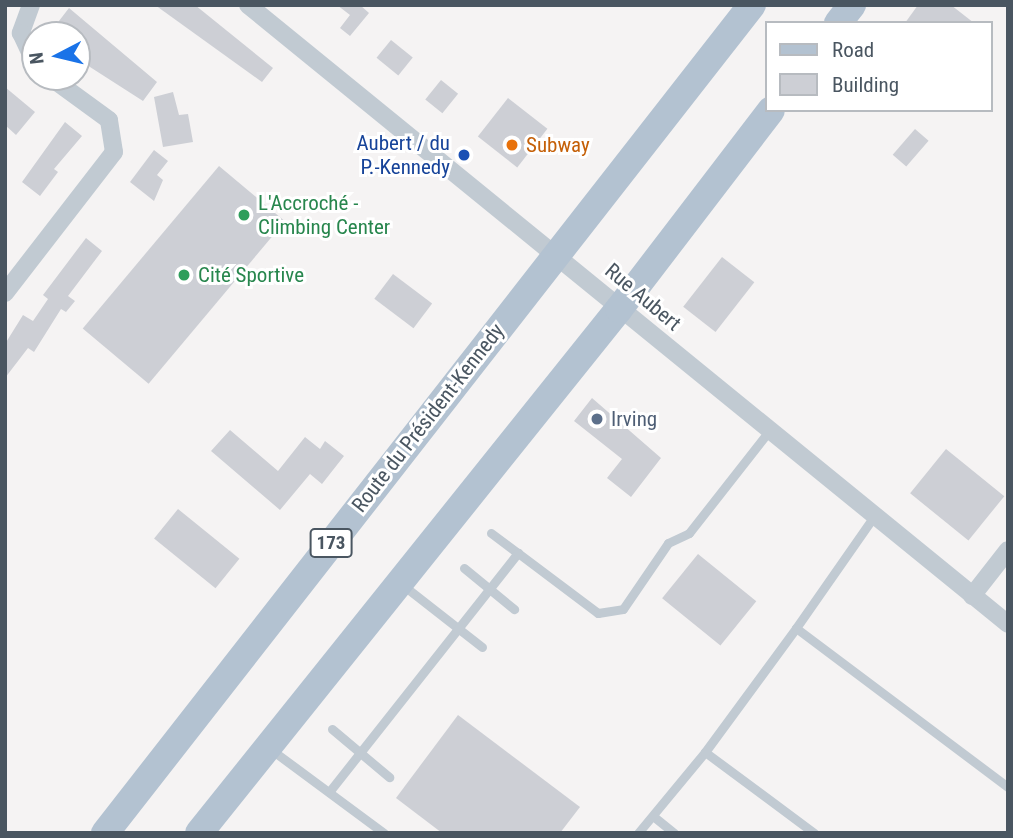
<!DOCTYPE html>
<meta charset="utf-8">
<style>
body{margin:0}
#map{position:relative;width:1013px;height:838px;overflow:hidden;background:#f5f3f3;font-family:"Roboto Condensed",sans-serif}
div>[style]{position:absolute}
[style*='--x']{left:calc(var(--x)*1px);top:calc(var(--y)*1px);width:calc(var(--w)*1px);rotate:calc(var(--a)*1deg)}
.building>*{inset:0;background:#cdcfd5;transform-origin:0 0}
.service>*{height:9px;margin:-4.5px;padding:0 4.5px;transform-origin:4.5px;border-radius:4.5px;background:#c1cad2}
.minor>*{height:18px;margin:-9px;padding:0 9px;transform-origin:9px;border-radius:9px;background:#c1cad2}
.primary>*{height:28px;margin:-14px;padding:0 14px;transform-origin:14px;border-radius:14px;background:#b3c2d1}
.dots>*{width:19px;height:19px;translate:-50% -50%;box-sizing:border-box;border:4px solid #fff;border-radius:50%}
span{translate:-50% -50%;white-space:nowrap;text-align:center;line-height:1.15;-webkit-text-stroke:6px #fff;paint-order:stroke}
.shield-label span{padding:2px 5px;background:#fff;border:2px solid;border-radius:5px;-webkit-text-stroke-width:0}
.shield-label{font-size:19px;color:#4a5661;font-weight:700}
.transit-label{font-size:21px;color:#164399}
.right{translate:-100% -50%;text-align:right}
.food-label{font-size:21px;color:#c56008}
.left{translate:0 -50%;text-align:left}
.leisure-label{font-size:21px;color:#27864d}
.street-label{font-size:21px;color:#4a5661}
.service-label{font-size:21px;color:#4e5e75}
.frame{position:absolute;inset:0;border:7px solid #4a5661;pointer-events:none}
.legend{position:absolute;left:765px;top:21px;width:228px;height:91px;box-sizing:border-box;background:#fff;border:2px solid #b7bbc0;margin:0;padding:9px 12px;list-style:none;font-size:21px;color:#4a5661}
.legend li{display:flex;align-items:center;gap:14px;height:35px}
.legend b{width:35px;border:2px solid #b7bbc0}
.north{position:absolute;left:21px;top:21px;width:70px;height:70px;box-sizing:border-box;background:#fff;border:2px solid #b7bbc0;border-radius:50%;rotate:263deg;font-size:19px;font-weight:700;line-height:28px;text-align:center;color:#4a5661}
.north::after{content:'';display:block;margin:auto;width:24px;height:32px;background:#1a73e8;clip-path:polygon(50% 0,100% 100%,50% 72%,0 100%)}
</style>
<div id="map">
<div class="building">
<div style="clip-path:polygon(155px 5px,195px 5px,273px 68px,262px 82px)"></div>
<div style="clip-path:polygon(337px 5px,360px 5px,369px 13px,350px 36px,340px 28px,350px 15px)"></div>
<div style="clip-path:polygon(918px 5px,951px 5px,974px 23px,905px 23px)"></div>
<div style="clip-path:polygon(69px 8px,157px 82px,143px 101px,90px 67px,77px 52px,77px 35px,59px 35px,52px 30px)"></div>
<div style="left:391px;top:40px;width:28px;height:23px;rotate:39deg"></div>
<div style="left:441px;top:80px;width:22px;height:25px;rotate:39deg"></div>
<div style="clip-path:polygon(5px 87px,35px 112px,16px 135px,5px 125px)"></div>
<div style="clip-path:polygon(173px 92px,179px 115px,188px 114px,193px 142px,163px 147px,154px 97px)"></div>
<div style="left:508px;top:98px;width:50px;height:49px;rotate:38deg"></div>
<div style="clip-path:polygon(65px 122px,82px 136px,54px 169px,58px 172px,40px 196px,22px 182px)"></div>
<div style="left:915px;top:129px;width:18px;height:34px;rotate:41deg"></div>
<div style="clip-path:polygon(154px 150px,168px 161px,157px 175px,163px 180px,154px 201px,130px 182px)"></div>
<div style="left:219px;top:166px;width:86px;height:212px;rotate:40deg"></div>
<div style="clip-path:polygon(86px 238px,102px 251px,68px 296px,75px 301px,66px 312px,61px 309px,34px 352px,28px 348px,5px 378px,5px 344px,23px 315px,33px 321px,48px 299px,43px 295px)"></div>
<div style="left:722px;top:257px;width:41px;height:63px;rotate:38deg"></div>
<div style="left:393px;top:274px;width:49px;height:31px;rotate:37deg"></div>
<div style="clip-path:polygon(592px 398px,661px 458px,631px 497px,607px 478px,622px 459px,574px 421px)"></div>
<div style="clip-path:polygon(230px 430px,278px 471px,305px 437px,320px 449px,325px 441px,344px 456px,322px 484px,310px 474px,280px 510px,211px 451px)"></div>
<div style="left:946px;top:449px;width:75px;height:57px;rotate:39deg"></div>
<div style="left:178px;top:509px;width:79px;height:38px;rotate:39deg"></div>
<div style="left:698px;top:554px;width:75px;height:57px;rotate:39deg"></div>
<div style="clip-path:polygon(458px 715px,580px 807px,560px 833px,442px 833px,396px 798px)"></div>
</div>
<div class="service">
<div style="--x:491;--y:533;--w:34;--a:37"></div>
<div style="--x:464;--y:568;--w:65;--a:39.4"></div>
<div style="--x:404;--y:586;--w:99;--a:38"></div>
<div style="--x:796;--y:628;--w:136;--a:-55.1"></div>
<div style="--x:332;--y:729;--w:75;--a:40.1"></div>
<div style="--x:269;--y:748;--w:143;--a:36.5"></div>
<div style="--x:705;--y:752;--w:136;--a:36.6"></div>
<div style="--x:329;--y:792;--w:305;--a:-51.7"></div>
<div style="--x:518;--y:553;--w:100;--a:36.9"></div>
<div style="--x:598;--y:613;--w:25;--a:-9"></div>
<div style="--x:623;--y:609;--w:80;--a:-55.7"></div>
<div style="--x:668;--y:543;--w:23;--a:-25"></div>
<div style="--x:689;--y:533;--w:130;--a:-51.9"></div>
<div style="--x:653;--y:816;--w:27;--a:39"></div>
<div style="--x:638;--y:833;--w:105;--a:-50.4"></div>
<div style="--x:705;--y:752;--w:154;--a:-53.7"></div>
<div style="--x:796;--y:628;--w:265;--a:36.9"></div>
</div>
<div class="minor">
<div style="--x:31;--y:5;--w:30;--a:110"></div>
<div style="--x:21;--y:33;--w:33;--a:65"></div>
<div style="--x:248;--y:5;--w:980;--a:39.16"></div>
<div style="--x:5;--y:293;--w:178;--a:-52.3"></div>
<div style="--x:114;--y:152;--w:32;--a:-99"></div>
<div style="--x:109;--y:120;--w:73;--a:-143.9"></div>
<div style="--x:972;--y:596;--w:58;--a:-52"></div>
</div>
<div class="primary">
<div style="--x:838;--y:23;--w:23;--a:-52"></div>
<div style="--x:105;--y:833;--w:1051;--a:-52"></div>
<div style="--x:199;--y:833;--w:672;--a:-51.29"></div>
<div style="--x:619;--y:309;--w:250;--a:-52.6"></div>
</div>
<div class="dots">
<div style="left:512px;top:145px;background:#e8710a"></div>
<div style="left:464px;top:155px;background:#1a4fb4"></div>
<div style="left:244px;top:215px;background:#2e9e5b"></div>
<div style="left:184px;top:275px;background:#2e9e5b"></div>
<div style="left:597px;top:419px;background:#5c6f8a"></div>
</div>
<div class="shield-label">
<span style="left:331px;top:543px">173</span>
</div>
<div class="transit-label">
<span class="right" style="left:450px;top:155px">Aubert / du<br>P.-Kennedy</span>
</div>
<div class="food-label">
<span class="left" style="left:526px;top:145px">Subway</span>
</div>
<div class="leisure-label">
<span class="left" style="left:258px;top:215px">L'Accroché -<br>Climbing Center</span>
<span class="left" style="left:198px;top:275px">Cité Sportive</span>
</div>
<div class="street-label">
<span style="left:643px;top:297px;rotate:40deg">Rue Aubert</span>
<span style="left:428px;top:418px;rotate:-52deg">Route du Président-Kennedy</span>
</div>
<div class="service-label">
<span class="left" style="left:611px;top:419px">Irving</span>
</div>
<div class="frame"></div>
<ul class="legend">
<li><b style="height:9px;background:#b3c2d1"></b>Road</li>
<li><b style="height:19px;background:#cdcfd5"></b>Building</li>
</ul>
<div class="north">N</div>
</div>
